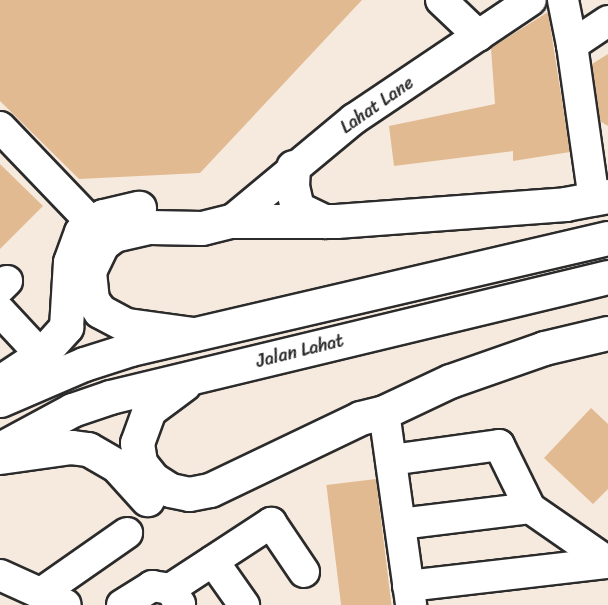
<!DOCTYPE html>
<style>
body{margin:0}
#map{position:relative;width:608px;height:605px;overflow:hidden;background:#f6eade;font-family:Sriracha,sans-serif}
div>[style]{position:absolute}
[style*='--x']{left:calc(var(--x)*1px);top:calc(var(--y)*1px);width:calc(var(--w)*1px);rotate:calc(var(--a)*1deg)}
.building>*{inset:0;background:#e2ba92;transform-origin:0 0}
.roads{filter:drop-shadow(2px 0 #2b2b2b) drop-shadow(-2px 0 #2b2b2b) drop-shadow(0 2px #2b2b2b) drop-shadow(0 -2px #2b2b2b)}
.minor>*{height:30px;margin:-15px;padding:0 15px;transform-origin:15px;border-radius:15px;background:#fff}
.major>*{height:33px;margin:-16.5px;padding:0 16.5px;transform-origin:16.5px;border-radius:16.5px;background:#fff}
span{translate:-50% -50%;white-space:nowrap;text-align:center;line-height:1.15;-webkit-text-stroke:4.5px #fff;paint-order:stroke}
.street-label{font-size:18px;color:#2b2b2b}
</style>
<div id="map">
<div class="building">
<div style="clip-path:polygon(0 0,362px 0,200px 173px,79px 179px,0 101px)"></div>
<div style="clip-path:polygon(548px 12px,570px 152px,513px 161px,513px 151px,394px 166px,389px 126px,495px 104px,491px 48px)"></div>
<div style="clip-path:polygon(608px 54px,608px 126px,600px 121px,592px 64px)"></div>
<div style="clip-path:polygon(0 164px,43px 206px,0 249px)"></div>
<div style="clip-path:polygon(591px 408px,608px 424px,608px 489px,593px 504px,544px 458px)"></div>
<div style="left:376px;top:479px;width:127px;height:50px;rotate:83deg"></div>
</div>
<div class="roads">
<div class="minor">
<div style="--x:441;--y:0;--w:52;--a:43.5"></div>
<div style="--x:563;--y:0;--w:46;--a:78.7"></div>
<div style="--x:572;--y:45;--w:43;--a:-33.7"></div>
<div style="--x:572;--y:45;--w:156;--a:81.9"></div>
<div style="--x:0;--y:127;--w:132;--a:46.2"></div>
<div style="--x:231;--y:221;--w:160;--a:-39.7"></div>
<div style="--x:354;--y:119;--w:213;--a:-33.9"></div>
<div style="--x:0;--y:288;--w:10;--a:-45"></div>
<div style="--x:0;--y:311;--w:60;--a:47"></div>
<div style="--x:384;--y:412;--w:195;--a:82"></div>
<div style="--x:391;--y:460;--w:109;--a:-7.9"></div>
<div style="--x:499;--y:445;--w:70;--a:63.8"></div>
<div style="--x:530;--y:508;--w:95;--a:34.7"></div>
<div style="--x:400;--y:524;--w:131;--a:-7"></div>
<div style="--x:213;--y:561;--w:54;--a:54.8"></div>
<div style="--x:0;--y:575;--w:72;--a:24.4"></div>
<div style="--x:408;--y:586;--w:201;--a:-6.6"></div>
<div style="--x:170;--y:589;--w:121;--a:-33.2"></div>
<div style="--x:271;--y:523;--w:59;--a:56"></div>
<div style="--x:41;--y:593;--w:105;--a:-34.9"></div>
<div style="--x:122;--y:605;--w:36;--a:-32"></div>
<div style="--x:152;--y:586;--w:18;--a:9"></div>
<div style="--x:170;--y:589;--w:18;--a:56"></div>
</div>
<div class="major">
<div style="--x:293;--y:167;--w:19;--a:93"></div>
<div style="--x:292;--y:186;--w:23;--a:77"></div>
<div style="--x:297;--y:208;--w:30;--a:26"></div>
<div style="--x:193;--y:334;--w:68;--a:-172.3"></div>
<div style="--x:126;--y:325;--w:30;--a:-152"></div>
<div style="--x:100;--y:311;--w:14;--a:-126"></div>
<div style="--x:92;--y:300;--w:29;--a:-96"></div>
<div style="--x:89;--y:271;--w:30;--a:-64"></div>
<div style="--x:102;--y:244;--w:15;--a:-37"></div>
<div style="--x:114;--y:235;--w:37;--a:-13"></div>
<div style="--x:150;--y:227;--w:52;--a:1.1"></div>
<div style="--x:202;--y:228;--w:30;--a:-14"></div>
<div style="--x:231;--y:221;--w:105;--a:0"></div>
<div style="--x:336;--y:221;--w:230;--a:-4.2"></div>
<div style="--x:565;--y:204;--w:44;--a:-10.5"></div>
<div style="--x:0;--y:382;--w:49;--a:-33.4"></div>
<div style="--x:41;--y:355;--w:38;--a:-48"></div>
<div style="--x:66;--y:327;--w:65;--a:-86.5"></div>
<div style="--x:70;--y:262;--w:32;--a:-70"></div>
<div style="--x:81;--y:232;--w:27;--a:-36"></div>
<div style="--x:103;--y:216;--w:37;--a:-13"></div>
<div style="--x:184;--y:384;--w:44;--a:143.4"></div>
<div style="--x:149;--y:410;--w:35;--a:110"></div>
<div style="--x:137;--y:443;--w:20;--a:81"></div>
<div style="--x:140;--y:463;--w:21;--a:51"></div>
<div style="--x:153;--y:479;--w:20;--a:33"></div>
<div style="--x:170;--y:490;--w:19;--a:12"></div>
<div style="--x:189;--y:494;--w:21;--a:-11"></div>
<div style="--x:210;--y:490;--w:166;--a:-25.6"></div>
<div style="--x:360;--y:418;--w:25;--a:-14"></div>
<div style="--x:384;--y:412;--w:73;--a:-25.2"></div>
<div style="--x:450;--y:381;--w:100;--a:-19.3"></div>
<div style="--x:544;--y:348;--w:66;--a:-13.2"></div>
<div style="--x:0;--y:400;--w:91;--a:-23.2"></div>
<div style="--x:84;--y:364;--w:49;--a:-17.7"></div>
<div style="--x:131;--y:349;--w:490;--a:-13.1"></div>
<div style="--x:0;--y:449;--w:82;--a:-28.4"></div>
<div style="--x:72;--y:410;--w:40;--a:-18.9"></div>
<div style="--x:110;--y:397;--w:512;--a:-13.55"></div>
<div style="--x:0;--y:457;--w:72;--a:-8"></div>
<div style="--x:71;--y:447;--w:17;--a:7"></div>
<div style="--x:88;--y:449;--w:34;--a:30"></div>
<div style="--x:117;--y:466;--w:45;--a:47.7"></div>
</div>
</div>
<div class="street-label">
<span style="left:377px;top:105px;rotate:-35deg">Lahat Lane</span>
<span style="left:300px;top:351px;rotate:-14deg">Jalan Lahat</span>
</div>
</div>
